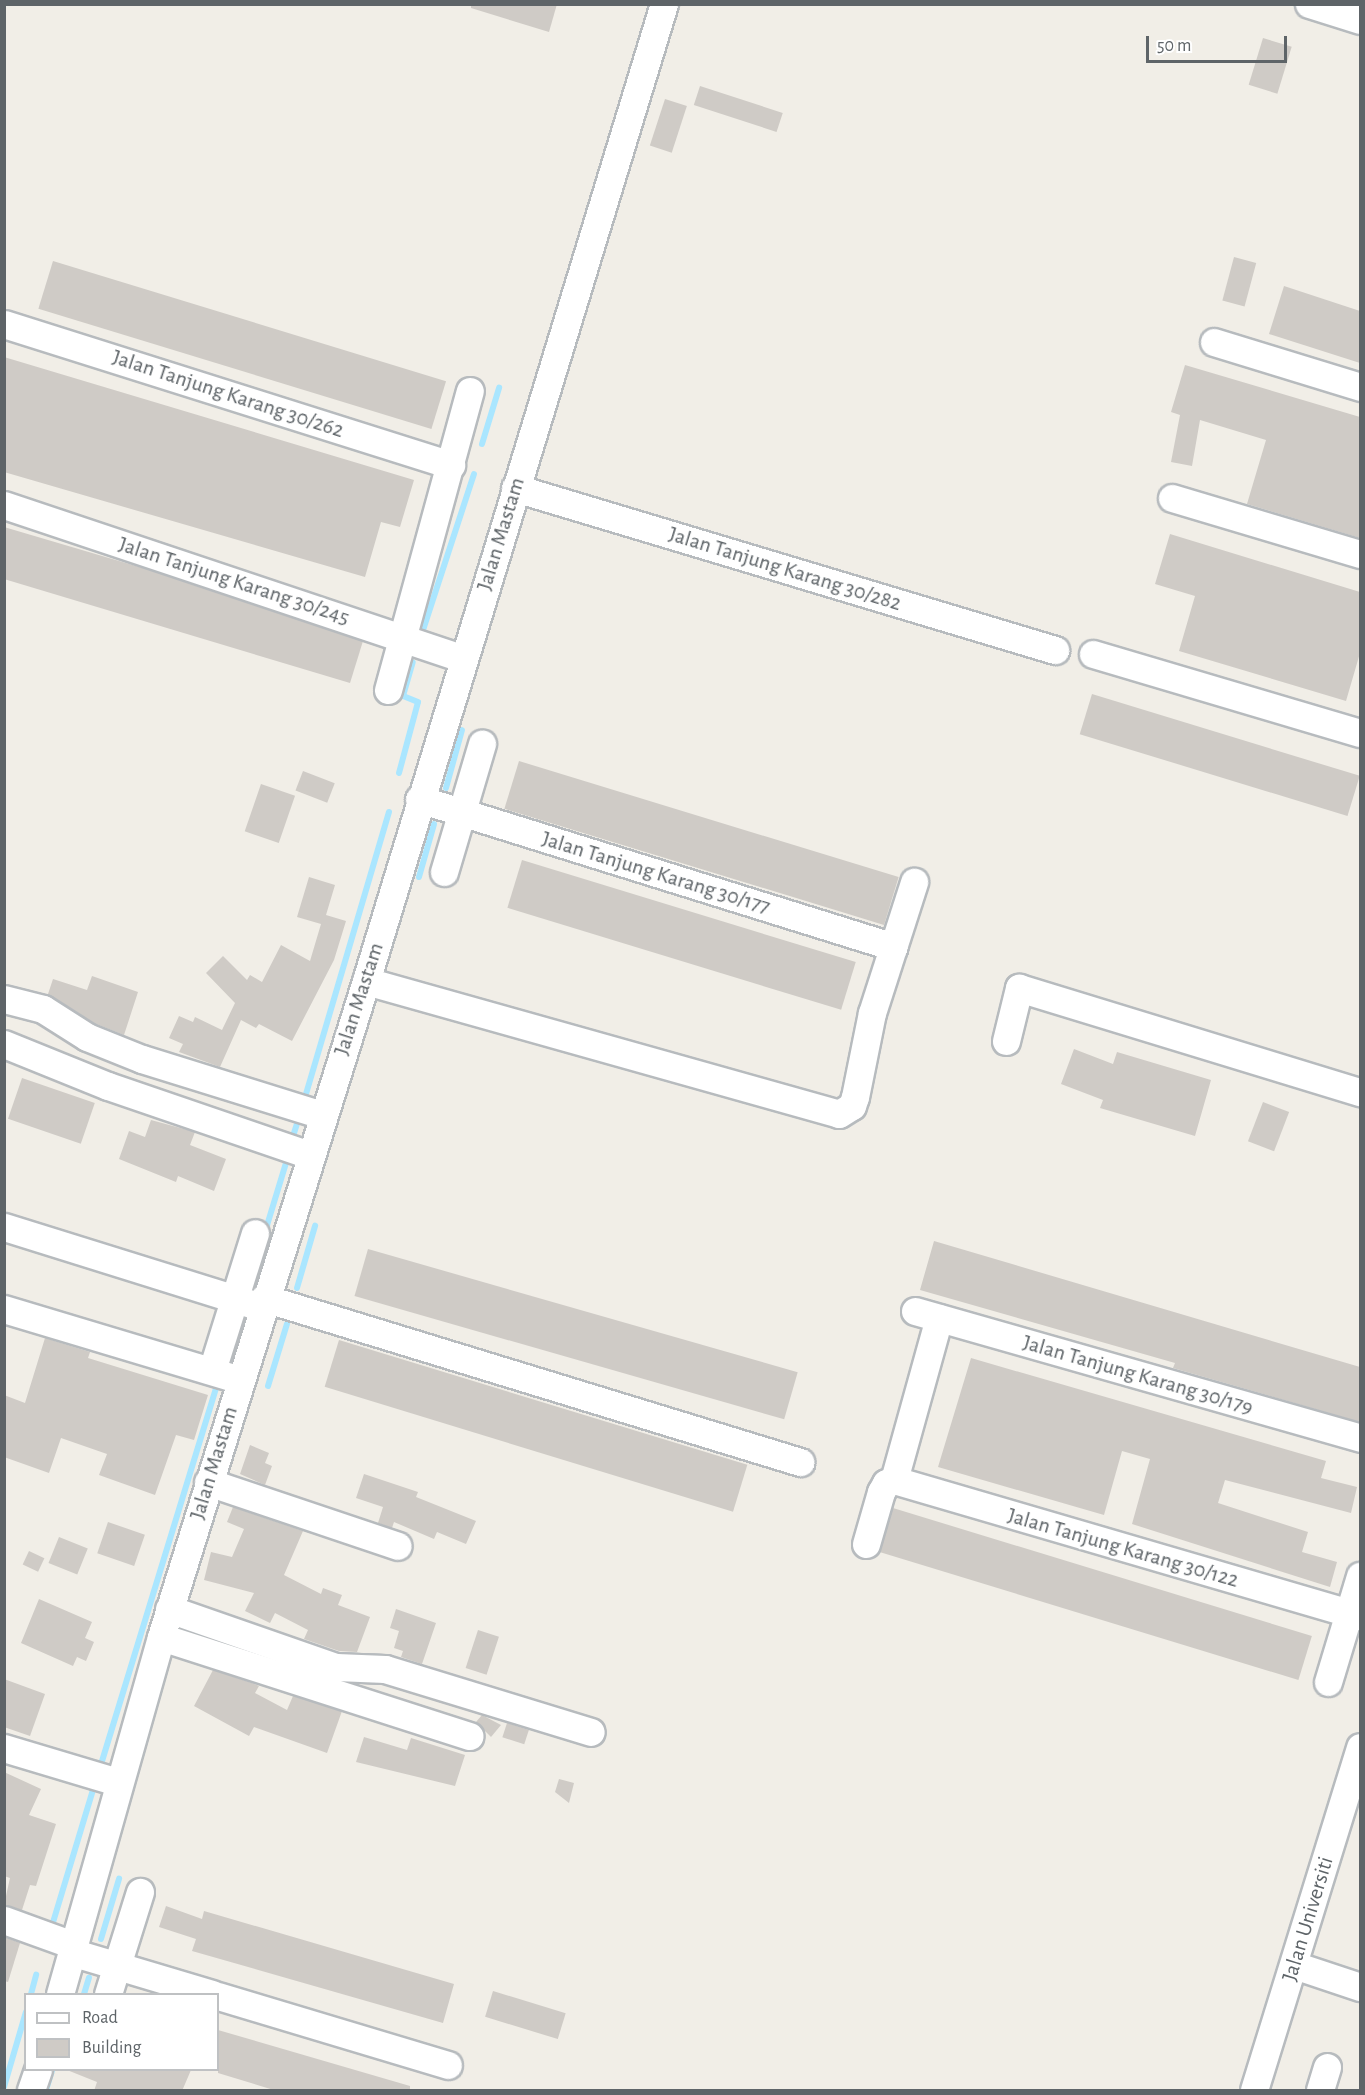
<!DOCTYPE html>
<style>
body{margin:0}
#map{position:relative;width:1365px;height:2095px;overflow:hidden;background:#f1eee7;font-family:"Alegreya Sans",sans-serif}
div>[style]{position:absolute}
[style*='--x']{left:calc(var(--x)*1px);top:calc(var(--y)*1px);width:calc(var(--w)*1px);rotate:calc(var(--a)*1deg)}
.stream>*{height:6px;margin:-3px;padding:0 3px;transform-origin:3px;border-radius:3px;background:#aae6ff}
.building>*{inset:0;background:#cfcbc6;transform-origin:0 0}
.roads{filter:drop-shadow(2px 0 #b7bbbe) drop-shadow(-2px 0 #b7bbbe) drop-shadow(0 2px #b7bbbe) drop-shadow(0 -2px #b7bbbe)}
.minor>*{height:27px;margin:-13.5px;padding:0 13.5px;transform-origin:13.5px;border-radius:13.5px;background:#fff}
span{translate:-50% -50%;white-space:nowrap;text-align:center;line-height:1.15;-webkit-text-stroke:5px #fff;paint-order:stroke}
.street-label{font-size:22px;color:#5e6468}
.frame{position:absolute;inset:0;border:6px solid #5e6468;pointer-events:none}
.legend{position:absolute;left:24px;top:1993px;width:195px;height:78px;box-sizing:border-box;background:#fff;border:2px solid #bfc1c3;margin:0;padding:8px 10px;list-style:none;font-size:18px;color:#5e6468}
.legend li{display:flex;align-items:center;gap:12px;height:30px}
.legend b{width:30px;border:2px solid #bfc1c3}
.scale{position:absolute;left:1146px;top:36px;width:141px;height:27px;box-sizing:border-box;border:3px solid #5e6468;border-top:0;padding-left:8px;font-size:18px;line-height:21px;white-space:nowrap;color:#5e6468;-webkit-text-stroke:4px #fff;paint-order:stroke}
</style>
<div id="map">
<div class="stream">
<div style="--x:482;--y:444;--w:59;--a:-73.1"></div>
<div style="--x:423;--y:630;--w:164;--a:-71.9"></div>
<div style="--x:399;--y:773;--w:73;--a:-75"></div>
<div style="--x:418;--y:702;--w:16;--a:-158"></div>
<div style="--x:403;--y:696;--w:35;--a:-74"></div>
<div style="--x:446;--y:788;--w:60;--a:-74.6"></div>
<div style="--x:419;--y:877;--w:55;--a:-74.2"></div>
<div style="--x:306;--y:1094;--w:294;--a:-73.6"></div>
<div style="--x:294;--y:1133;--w:9;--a:-72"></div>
<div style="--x:265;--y:1232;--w:72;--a:-73.1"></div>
<div style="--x:297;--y:1288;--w:65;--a:-73.8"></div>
<div style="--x:268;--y:1386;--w:65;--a:-73"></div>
<div style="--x:99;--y:1771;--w:410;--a:-73"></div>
<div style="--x:51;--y:1929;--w:152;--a:-73.2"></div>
<div style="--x:101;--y:1939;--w:63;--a:-73.3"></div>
<div style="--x:31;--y:1994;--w:20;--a:-75"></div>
<div style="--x:84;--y:1994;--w:17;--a:-73"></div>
<div style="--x:4;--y:2087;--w:78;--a:-73.7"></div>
<div style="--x:46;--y:2090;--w:21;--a:-73"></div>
</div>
<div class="building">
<div style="clip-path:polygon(471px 4px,557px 4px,549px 32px,471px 8px)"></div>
<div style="left:1263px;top:38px;width:30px;height:49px;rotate:17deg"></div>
<div style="left:700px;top:86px;width:87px;height:20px;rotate:18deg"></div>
<div style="left:665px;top:99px;width:23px;height:49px;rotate:18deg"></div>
<div style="left:1234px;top:257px;width:23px;height:45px;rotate:15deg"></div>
<div style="left:53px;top:261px;width:411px;height:50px;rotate:17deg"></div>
<div style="clip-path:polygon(1284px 286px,1360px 311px,1360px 363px,1269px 334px)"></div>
<div style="clip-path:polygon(4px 357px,414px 480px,400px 527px,381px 522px,365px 577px,4px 472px)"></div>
<div style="clip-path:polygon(1185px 365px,1360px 417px,1360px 538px,1247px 504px,1266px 440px,1200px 420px,1192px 466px,1171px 462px,1180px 415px,1171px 412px)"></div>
<div style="clip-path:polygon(4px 527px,153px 571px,363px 641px,350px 683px,4px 579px)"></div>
<div style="clip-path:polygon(1170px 534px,1360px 592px,1360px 653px,1346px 701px,1179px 651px,1195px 596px,1155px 584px)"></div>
<div style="left:1092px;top:694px;width:280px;height:42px;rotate:17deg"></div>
<div style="left:519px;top:761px;width:397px;height:50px;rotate:17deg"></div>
<div style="left:303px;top:771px;width:34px;height:21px;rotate:21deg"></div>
<div style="left:261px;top:784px;width:36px;height:50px;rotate:19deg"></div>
<div style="left:522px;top:860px;width:349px;height:50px;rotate:17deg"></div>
<div style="clip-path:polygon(309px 877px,335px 885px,326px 915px,346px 921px,334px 960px,292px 1041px,259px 1024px,256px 1028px,241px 1020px,220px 1067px,179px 1052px,183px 1044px,169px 1038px,179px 1016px,193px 1022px,195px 1017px,222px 1030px,235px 1003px,206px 973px,223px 956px,247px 980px,250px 975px,262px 982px,281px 945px,310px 961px,321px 924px,297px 917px)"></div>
<div style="clip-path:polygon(92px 976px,138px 992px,124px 1035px,94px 1023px,48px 994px,53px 979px,87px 990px)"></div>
<div style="clip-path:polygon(1074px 1049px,1113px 1064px,1117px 1052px,1211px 1080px,1195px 1136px,1100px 1108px,1103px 1100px,1061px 1084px)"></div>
<div style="left:22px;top:1078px;width:77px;height:43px;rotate:19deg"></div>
<div style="left:1263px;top:1102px;width:28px;height:42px;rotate:21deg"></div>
<div style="clip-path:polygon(151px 1120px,195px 1132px,190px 1145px,226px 1159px,214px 1191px,178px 1176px,176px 1182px,119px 1159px,129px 1131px,145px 1137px)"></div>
<div style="clip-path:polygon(934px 1241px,1360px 1367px,1360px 1422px,1173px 1368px,1175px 1363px,920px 1290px)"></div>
<div style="left:368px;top:1249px;width:447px;height:49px;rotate:16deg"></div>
<div style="clip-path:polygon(45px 1338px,90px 1352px,88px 1358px,208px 1395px,194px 1440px,176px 1435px,155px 1495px,99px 1475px,107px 1454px,61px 1438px,49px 1473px,4px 1457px,4px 1395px,25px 1403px)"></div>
<div style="left:339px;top:1340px;width:427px;height:49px;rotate:17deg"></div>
<div style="clip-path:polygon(971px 1358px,1326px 1461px,1321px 1478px,1357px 1487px,1351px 1513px,1225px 1480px,1218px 1503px,1308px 1532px,1302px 1552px,1337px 1562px,1330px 1587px,1132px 1524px,1150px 1459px,1122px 1451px,1104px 1515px,938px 1467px)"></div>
<div style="clip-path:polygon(250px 1445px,269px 1453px,265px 1463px,272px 1466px,265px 1485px,240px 1474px)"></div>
<div style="clip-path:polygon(364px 1474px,418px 1492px,416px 1497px,476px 1521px,466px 1544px,437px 1532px,434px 1539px,394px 1522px,392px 1528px,378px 1523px,383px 1507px,356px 1498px)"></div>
<div style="clip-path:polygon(233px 1507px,303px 1531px,284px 1575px,321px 1594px,323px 1588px,342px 1595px,338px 1605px,370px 1617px,357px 1652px,339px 1651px,304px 1639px,308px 1630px,275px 1613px,270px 1623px,245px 1611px,254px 1593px,204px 1580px,211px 1552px,232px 1557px,244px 1529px,227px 1522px)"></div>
<div style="left:893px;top:1508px;width:438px;height:46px;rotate:17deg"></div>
<div style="left:108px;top:1522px;width:39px;height:33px;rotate:19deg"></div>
<div style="left:59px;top:1537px;width:31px;height:28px;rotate:22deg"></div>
<div style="left:29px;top:1551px;width:17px;height:15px;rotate:25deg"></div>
<div style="clip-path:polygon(39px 1599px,92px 1622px,85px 1638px,94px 1642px,86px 1661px,77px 1657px,73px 1666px,21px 1643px)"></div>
<div style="clip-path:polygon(396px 1609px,436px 1623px,422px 1664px,401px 1657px,403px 1651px,394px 1648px,399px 1631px,390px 1628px)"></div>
<div style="left:478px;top:1630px;width:22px;height:40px;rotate:18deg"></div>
<div style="clip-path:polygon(213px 1670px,252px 1683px,259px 1686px,255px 1693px,287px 1710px,293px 1696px,342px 1711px,327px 1753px,254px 1727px,249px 1736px,194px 1706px)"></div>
<div style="clip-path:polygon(4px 1679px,45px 1694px,30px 1736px,4px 1727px)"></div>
<div style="clip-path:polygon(482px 1715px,501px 1725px,491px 1737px,476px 1722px)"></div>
<div style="left:507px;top:1723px;width:23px;height:15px;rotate:18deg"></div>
<div style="clip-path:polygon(364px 1737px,407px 1750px,411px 1738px,465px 1755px,455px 1786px,356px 1762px)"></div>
<div style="clip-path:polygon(4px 1772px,41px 1789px,29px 1815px,56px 1824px,36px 1886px,30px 1885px,22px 1910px,4px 1905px,10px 1878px,4px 1876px)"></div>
<div style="clip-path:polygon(559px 1779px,574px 1783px,569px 1803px,555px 1792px)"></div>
<div style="clip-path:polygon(166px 1906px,202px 1919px,204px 1911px,454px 1984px,443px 2023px,192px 1951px,196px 1939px,159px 1927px)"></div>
<div style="clip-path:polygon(4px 1937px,20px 1943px,8px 1982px,4px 1981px)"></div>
<div style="left:493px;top:1991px;width:76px;height:27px;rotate:17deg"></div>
<div style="clip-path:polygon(218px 2030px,410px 2086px,410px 2091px,277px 2091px,218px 2073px)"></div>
<div style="clip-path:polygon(67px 2070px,191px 2070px,182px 2091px,94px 2091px,97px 2082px)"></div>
</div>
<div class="roads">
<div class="minor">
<div style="--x:1309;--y:4;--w:53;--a:17.4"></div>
<div style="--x:4;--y:324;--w:469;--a:17.5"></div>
<div style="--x:1214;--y:342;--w:153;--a:17.1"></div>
<div style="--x:515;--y:488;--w:564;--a:16.7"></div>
<div style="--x:1172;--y:498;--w:196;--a:16.6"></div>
<div style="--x:4;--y:505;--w:483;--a:18.5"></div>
<div style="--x:1093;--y:654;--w:278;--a:16.5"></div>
<div style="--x:388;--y:690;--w:310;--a:-74.7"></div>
<div style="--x:419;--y:799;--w:497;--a:17.3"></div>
<div style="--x:444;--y:872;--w:134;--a:-73.5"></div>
<div style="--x:366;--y:981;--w:491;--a:15.7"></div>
<div style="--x:839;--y:1114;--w:15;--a:-32"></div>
<div style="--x:852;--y:1106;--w:9;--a:-72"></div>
<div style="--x:855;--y:1097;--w:86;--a:-78.6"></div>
<div style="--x:872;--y:1013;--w:138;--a:-72.2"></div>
<div style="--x:4;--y:999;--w:40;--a:14.4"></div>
<div style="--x:43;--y:1009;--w:52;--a:32.5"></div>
<div style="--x:87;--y:1037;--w:59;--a:21.8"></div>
<div style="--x:142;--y:1059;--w:189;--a:17.3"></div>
<div style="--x:1006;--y:1041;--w:55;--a:-76.2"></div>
<div style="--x:1019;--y:988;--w:357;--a:17"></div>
<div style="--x:4;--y:1044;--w:112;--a:22"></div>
<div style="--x:108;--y:1086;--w:213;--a:18.9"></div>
<div style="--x:4;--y:1227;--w:269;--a:17.3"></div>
<div style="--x:264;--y:1298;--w:561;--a:17.01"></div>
<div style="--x:4;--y:1309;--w:246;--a:16.7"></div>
<div style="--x:915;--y:1311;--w:463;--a:15.9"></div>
<div style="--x:214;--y:1364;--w:137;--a:-72.6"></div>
<div style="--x:894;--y:1480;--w:168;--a:-74.5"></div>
<div style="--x:208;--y:1482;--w:200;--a:18.6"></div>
<div style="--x:866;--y:1544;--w:54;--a:-73.9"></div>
<div style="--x:881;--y:1492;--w:10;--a:-61"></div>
<div style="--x:886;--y:1483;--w:9;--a:-21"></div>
<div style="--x:894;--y:1480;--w:485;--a:16.3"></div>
<div style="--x:169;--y:1609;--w:177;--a:19.2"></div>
<div style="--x:336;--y:1667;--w:49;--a:2.3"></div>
<div style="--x:385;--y:1669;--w:215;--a:17"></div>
<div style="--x:161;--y:1637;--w:324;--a:17.8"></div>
<div style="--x:1328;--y:1682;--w:111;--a:-73.2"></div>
<div style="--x:4;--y:1748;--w:118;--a:16.7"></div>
<div style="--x:4;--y:1920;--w:73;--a:19.9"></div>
<div style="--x:71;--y:1952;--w:147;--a:16.6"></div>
<div style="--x:1294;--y:1965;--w:70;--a:18.4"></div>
<div style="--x:60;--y:1994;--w:371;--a:-74.2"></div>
<div style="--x:161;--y:1637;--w:687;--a:-72.65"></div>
<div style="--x:366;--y:981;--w:1021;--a:-73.04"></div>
<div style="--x:108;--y:1994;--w:107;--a:-72.6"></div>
<div style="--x:218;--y:1996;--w:240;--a:16.7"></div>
<div style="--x:31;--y:2090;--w:21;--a:-71"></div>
<div style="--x:1254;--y:2090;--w:359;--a:-72.8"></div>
<div style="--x:1320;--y:2090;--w:24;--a:-73"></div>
</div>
</div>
<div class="street-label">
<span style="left:228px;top:394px;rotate:18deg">Jalan Tanjung Karang 30/262</span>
<span style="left:501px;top:534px;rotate:-73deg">Jalan Mastam</span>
<span style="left:785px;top:569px;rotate:17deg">Jalan Tanjung Karang 30/282</span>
<span style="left:234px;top:581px;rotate:18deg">Jalan Tanjung Karang 30/245</span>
<span style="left:656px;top:873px;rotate:17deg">Jalan Tanjung Karang 30/177</span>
<span style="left:359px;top:999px;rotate:-72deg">Jalan Mastam</span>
<span style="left:1138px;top:1375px;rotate:16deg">Jalan Tanjung Karang 30/179</span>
<span style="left:214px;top:1463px;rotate:-73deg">Jalan Mastam</span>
<span style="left:1123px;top:1548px;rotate:16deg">Jalan Tanjung Karang 30/122</span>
<span style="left:1308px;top:1919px;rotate:-73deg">Jalan Universiti</span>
</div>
<div class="frame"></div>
<ul class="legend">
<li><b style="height:8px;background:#fff"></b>Road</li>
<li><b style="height:16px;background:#cfcbc6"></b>Building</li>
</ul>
<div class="scale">50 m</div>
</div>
